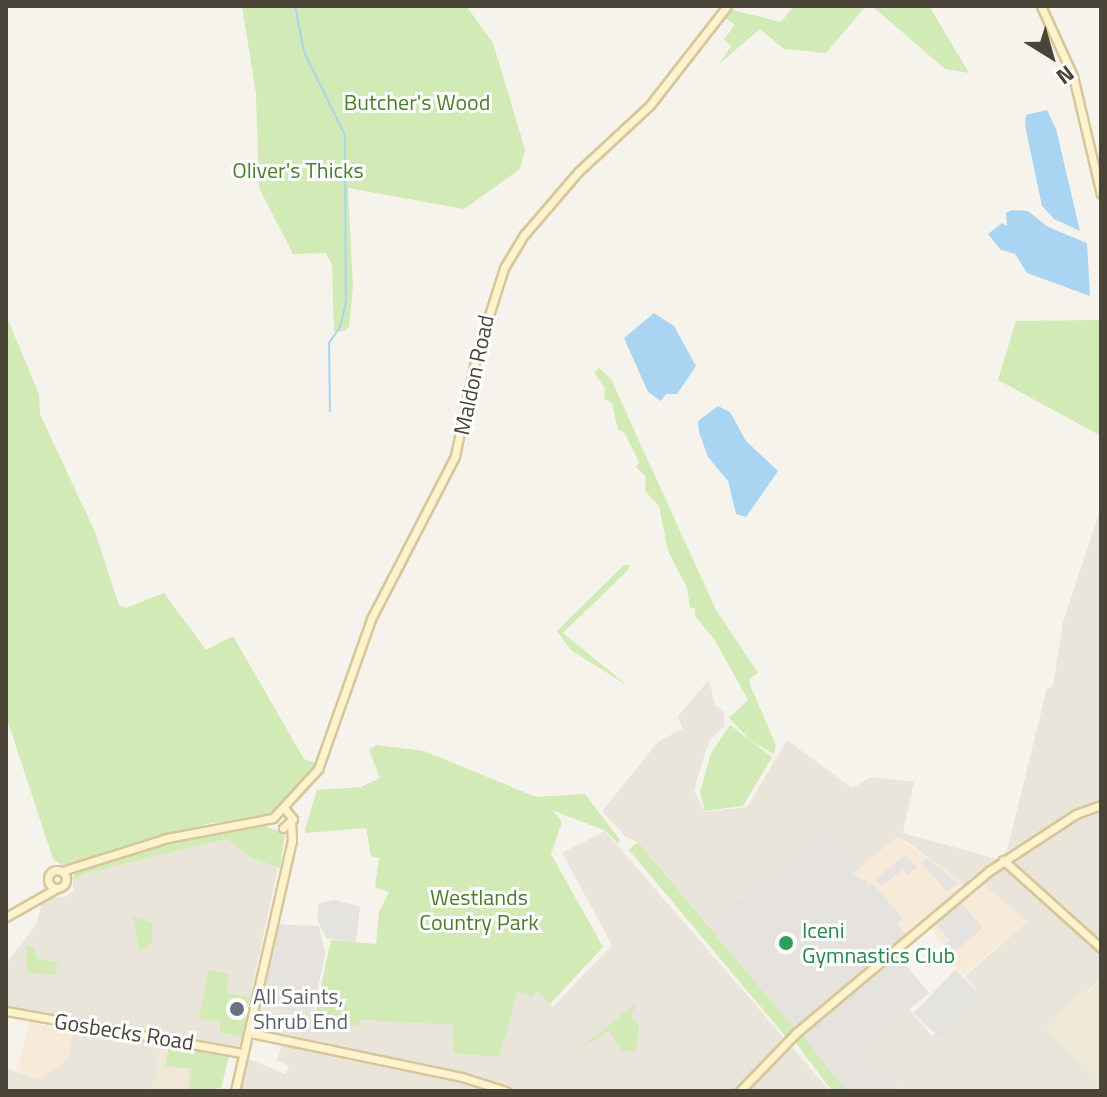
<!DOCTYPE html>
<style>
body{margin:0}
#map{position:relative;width:1107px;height:1097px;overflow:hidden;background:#f6f3ec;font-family:"Titillium Web",sans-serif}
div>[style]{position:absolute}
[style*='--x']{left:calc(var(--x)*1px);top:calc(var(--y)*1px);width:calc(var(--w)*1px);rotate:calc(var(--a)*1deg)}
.residential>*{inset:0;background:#eae5da}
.commercial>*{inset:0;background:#f7ead8}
.industrial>*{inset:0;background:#e6e2dd}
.education>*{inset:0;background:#efe8d6}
.green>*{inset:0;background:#d2eab5;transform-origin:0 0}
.parking>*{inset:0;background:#e5e3e0;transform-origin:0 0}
.water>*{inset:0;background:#a9d4f2}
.stream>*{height:2px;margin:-1px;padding:0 1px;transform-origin:1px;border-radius:1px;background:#a9d4f2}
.roads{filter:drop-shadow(2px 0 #d6c79b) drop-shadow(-2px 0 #d6c79b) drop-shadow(0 2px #d6c79b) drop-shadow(0 -2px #d6c79b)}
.secondary>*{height:7px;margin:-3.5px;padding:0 3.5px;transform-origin:3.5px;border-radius:3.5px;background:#fff3cd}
.secondary>.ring{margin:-3.5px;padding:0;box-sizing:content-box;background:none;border:7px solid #fff3cd;border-radius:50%}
.dots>*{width:22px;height:22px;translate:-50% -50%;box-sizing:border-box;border:4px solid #fff;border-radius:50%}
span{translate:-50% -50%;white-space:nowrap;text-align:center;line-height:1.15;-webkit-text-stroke:6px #fff;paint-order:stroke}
.park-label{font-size:22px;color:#4a7f2a}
.street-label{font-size:22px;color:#4b4439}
.leisure-label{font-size:22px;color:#27864d}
.left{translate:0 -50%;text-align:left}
.worship-label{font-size:22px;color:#5b616d}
.frame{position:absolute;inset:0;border:8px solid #4b4439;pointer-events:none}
.north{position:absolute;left:1011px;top:16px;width:80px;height:80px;-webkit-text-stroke:6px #fff;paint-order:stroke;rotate:143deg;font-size:22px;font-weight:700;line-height:32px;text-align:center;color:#4b4439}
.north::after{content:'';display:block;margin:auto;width:28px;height:36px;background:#4b4439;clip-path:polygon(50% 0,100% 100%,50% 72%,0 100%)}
</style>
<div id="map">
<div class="residential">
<div style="clip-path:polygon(1101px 507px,1101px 979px,1045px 1030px,1101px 1080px,1101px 1091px,897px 1091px,899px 1086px,861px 1050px,909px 1009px,932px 1036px,981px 996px,965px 976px,1027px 922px,982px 883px,966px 886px,906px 841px,897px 837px,860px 868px,826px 829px,708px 925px,638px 842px,626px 837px,602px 811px,658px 742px,682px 729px,678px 716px,709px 680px,715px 705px,724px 712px,724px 726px,709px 741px,694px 790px,705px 812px,747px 807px,787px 740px,852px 788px,872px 777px,914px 782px,903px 833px,997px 859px,1007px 851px,1047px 688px,1053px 687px,1063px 622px)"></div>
<div style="clip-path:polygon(605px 831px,830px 1091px,235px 1091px,241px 1056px,286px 1074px,289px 1066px,277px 1061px,284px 1038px,263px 1033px,256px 1020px,257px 1006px,358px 1027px,360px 1020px,453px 1025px,502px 1046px,518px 992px,536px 991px,553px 1007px,612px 945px,562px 853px)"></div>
<div style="clip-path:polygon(227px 839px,251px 858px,278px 867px,250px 998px,226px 992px,208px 971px,199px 1019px,220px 1022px,221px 1032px,242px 1037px,239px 1046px,163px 1039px,151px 1091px,6px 1091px,6px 1068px,37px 1079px,68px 1059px,74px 1024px,6px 1008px,6px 964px,36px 925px,43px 900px,67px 896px,73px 891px,73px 880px,83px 874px)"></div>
</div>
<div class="commercial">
<div style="clip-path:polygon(897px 837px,966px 886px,907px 936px,854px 872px)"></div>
<div style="clip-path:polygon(982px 883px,1027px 922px,961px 977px,932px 928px)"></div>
<div style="clip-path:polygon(30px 1021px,73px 1033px,68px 1059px,37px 1080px,16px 1071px)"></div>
</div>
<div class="industrial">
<div style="clip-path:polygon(826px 829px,860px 868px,854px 873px,907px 936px,892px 949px,929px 993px,861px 1050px,899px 1086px,894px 1091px,846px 1091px,708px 925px)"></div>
<div style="clip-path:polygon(276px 924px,319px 926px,325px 954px,312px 1017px,257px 1006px)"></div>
</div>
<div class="education">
<div style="clip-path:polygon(1101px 979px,1101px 1080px,1045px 1030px,1081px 990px,1090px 991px)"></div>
<div style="clip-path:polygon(163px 1039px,231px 1049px,221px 1088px,151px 1091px)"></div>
</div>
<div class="green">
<div style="clip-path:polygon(242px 6px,467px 7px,493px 43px,525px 149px,520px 169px,464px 209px,348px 188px,353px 286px,349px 327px,344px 331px,334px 332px,332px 265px,326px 253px,293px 254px,259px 188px,256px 94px)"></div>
<div style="clip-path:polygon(794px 6px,866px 6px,826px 53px,784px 49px,760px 29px,719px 64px,731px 46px,724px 39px,735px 25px,723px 16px,729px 9px,781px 22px)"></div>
<div style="clip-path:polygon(872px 6px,929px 6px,969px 73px,945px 69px)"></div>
<div style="clip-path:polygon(6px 315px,39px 394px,40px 414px,95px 532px,119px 605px,126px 608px,164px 593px,206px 650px,233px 636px,304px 759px,315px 763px,294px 793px,269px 815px,207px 824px,86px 862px,62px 865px,53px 859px,6px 716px)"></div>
<div style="clip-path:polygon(1101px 320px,1101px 436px,998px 380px,1016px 321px)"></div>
<div style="clip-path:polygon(599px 368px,611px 379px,716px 610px,758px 673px,750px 678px,750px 685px,776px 745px,774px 754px,751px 741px,729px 718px,748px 700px,714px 639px,695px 616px,695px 608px,690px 608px,687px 588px,668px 551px,659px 506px,645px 491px,646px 477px,636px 467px,639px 462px,624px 432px,618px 430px,612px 403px,604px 399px,605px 389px,594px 372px)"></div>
<div style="clip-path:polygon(624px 565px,630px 565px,628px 570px,563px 633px,628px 686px,571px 650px,557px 631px)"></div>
<div style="clip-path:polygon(730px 725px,772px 757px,743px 806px,705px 811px,700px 793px,711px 753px)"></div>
<div style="clip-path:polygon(376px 745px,424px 751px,536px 797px,585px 794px,620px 840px,617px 843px,606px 831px,552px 810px,562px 822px,551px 854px,603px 947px,550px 1004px,537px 991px,532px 996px,518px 992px,499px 1057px,454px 1053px,453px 1025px,360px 1020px,358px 1027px,314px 1018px,331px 940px,376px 944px,379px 912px,389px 892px,375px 887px,379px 858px,371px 856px,366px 828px,306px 833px,305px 829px,317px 790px,361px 787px,380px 778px,369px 750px)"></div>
<div style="clip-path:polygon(260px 824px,285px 834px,280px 868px,251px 858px,227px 839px,83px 874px,69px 882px,77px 872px,139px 848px)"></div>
<div style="left:638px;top:842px;width:244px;height:12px;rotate:50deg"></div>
<div style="clip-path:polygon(133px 917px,152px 922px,152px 943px,139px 952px)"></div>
<div style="clip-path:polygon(26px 947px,33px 947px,38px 959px,57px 962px,56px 975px,27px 972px)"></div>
<div style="clip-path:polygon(208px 970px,229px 974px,226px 992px,250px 998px,242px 1037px,220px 1032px,220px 1022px,199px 1019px)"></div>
<div style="clip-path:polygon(635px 1004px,631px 1018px,639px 1024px,636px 1050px,623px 1051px,609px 1031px,580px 1049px)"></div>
<div style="clip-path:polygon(799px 1032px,846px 1091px,832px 1091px,793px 1039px)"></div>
<div style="clip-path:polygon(169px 1047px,193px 1055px,199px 1049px,229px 1055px,221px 1088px,189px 1091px,191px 1069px,165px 1066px)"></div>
</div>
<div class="parking">
<div style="clip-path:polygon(905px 855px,917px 867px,908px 875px,903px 869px,882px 886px,876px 879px)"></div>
<div style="clip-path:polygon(927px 858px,956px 881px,958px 883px,947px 892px,922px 863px)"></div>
<div style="clip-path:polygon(857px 877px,868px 882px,866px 887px,872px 883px,903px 919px,897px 924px,857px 882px,843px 892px)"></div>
<div style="clip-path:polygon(335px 900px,360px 907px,356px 943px,326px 938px,317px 919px,319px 903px)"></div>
<div style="clip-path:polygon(961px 903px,983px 928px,946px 959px,944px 945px,949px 940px,936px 924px)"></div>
<div style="clip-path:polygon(845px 912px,861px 923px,792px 977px,784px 963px)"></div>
<div style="left:955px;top:970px;width:36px;height:60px;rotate:44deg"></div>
</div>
<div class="water">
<div style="clip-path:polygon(1047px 110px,1056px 129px,1080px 231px,1054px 219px,1042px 206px,1025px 125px,1026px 115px)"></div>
<div style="clip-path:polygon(1012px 210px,1028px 211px,1048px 227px,1087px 243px,1090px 296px,1027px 273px,1015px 254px,1001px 250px,988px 234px,1002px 223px,1007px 226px,1006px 213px)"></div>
<div style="clip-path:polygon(654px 313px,674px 326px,696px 366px,677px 394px,666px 394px,661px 401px,648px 392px,624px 338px)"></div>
<div style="clip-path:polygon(718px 406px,730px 412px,746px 441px,778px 471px,746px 517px,736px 514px,728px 481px,708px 457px,699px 432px,698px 421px)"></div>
</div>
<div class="stream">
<div style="--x:295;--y:6;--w:47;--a:78.9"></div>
<div style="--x:304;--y:52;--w:93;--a:63.7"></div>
<div style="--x:345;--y:135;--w:168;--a:89.7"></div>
<div style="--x:346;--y:303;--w:25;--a:104"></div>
<div style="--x:340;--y:327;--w:19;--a:125"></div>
<div style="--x:329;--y:343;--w:68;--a:89.2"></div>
</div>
<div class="roads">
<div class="secondary">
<div style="--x:1041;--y:6;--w:77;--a:65.4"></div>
<div style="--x:1073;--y:76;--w:121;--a:76.7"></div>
<div style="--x:273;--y:818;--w:67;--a:-47.4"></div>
<div style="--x:318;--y:769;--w:159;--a:-70.5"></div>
<div style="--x:371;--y:619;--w:183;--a:-62.7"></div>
<div style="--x:455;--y:456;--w:102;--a:-78.1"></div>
<div style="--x:476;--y:356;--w:92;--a:-72.3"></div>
<div style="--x:504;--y:268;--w:39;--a:-59"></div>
<div style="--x:524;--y:235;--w:83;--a:-49.4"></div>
<div style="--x:578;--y:172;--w:98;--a:-42.9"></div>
<div style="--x:650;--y:105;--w:125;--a:-52.1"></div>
<div style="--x:283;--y:828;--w:13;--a:-42"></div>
<div style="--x:293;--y:819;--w:14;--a:-129"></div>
<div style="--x:1003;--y:860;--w:132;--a:41.9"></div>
<div class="ring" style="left:48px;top:870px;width:11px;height:11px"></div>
<div style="--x:62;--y:871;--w:110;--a:-17.4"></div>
<div style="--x:167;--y:838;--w:108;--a:-10.7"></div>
<div style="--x:6;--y:917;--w:59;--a:-29.6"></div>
<div style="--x:6;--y:1011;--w:239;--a:10.1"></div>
<div style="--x:251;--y:1033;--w:216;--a:11.8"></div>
<div style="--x:462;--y:1077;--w:46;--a:17.7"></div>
<div style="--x:235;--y:1091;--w:256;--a:-77.2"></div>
<div style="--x:292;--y:841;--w:17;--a:-93"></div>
<div style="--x:740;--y:1091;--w:81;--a:-46"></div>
<div style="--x:796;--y:1033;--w:252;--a:-40"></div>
<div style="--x:989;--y:871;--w:104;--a:-33.2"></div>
<div style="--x:1076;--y:814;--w:27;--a:-20"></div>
</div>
</div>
<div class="dots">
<div style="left:786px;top:943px;background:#2e9e5b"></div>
<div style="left:237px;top:1009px;background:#6b7280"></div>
</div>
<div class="park-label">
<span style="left:417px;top:103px">Butcher's Wood</span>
<span style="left:298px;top:171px">Oliver's Thicks</span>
<span style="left:479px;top:910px">Westlands<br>Country Park</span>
</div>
<div class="street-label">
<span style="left:474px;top:375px;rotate:-78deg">Maldon Road</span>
<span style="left:124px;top:1032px;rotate:9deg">Gosbecks Road</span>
</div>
<div class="leisure-label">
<span class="left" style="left:802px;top:943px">Iceni<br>Gymnastics Club</span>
</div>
<div class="worship-label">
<span class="left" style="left:253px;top:1009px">All Saints,<br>Shrub End</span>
</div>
<div class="frame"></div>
<div class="north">N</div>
</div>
